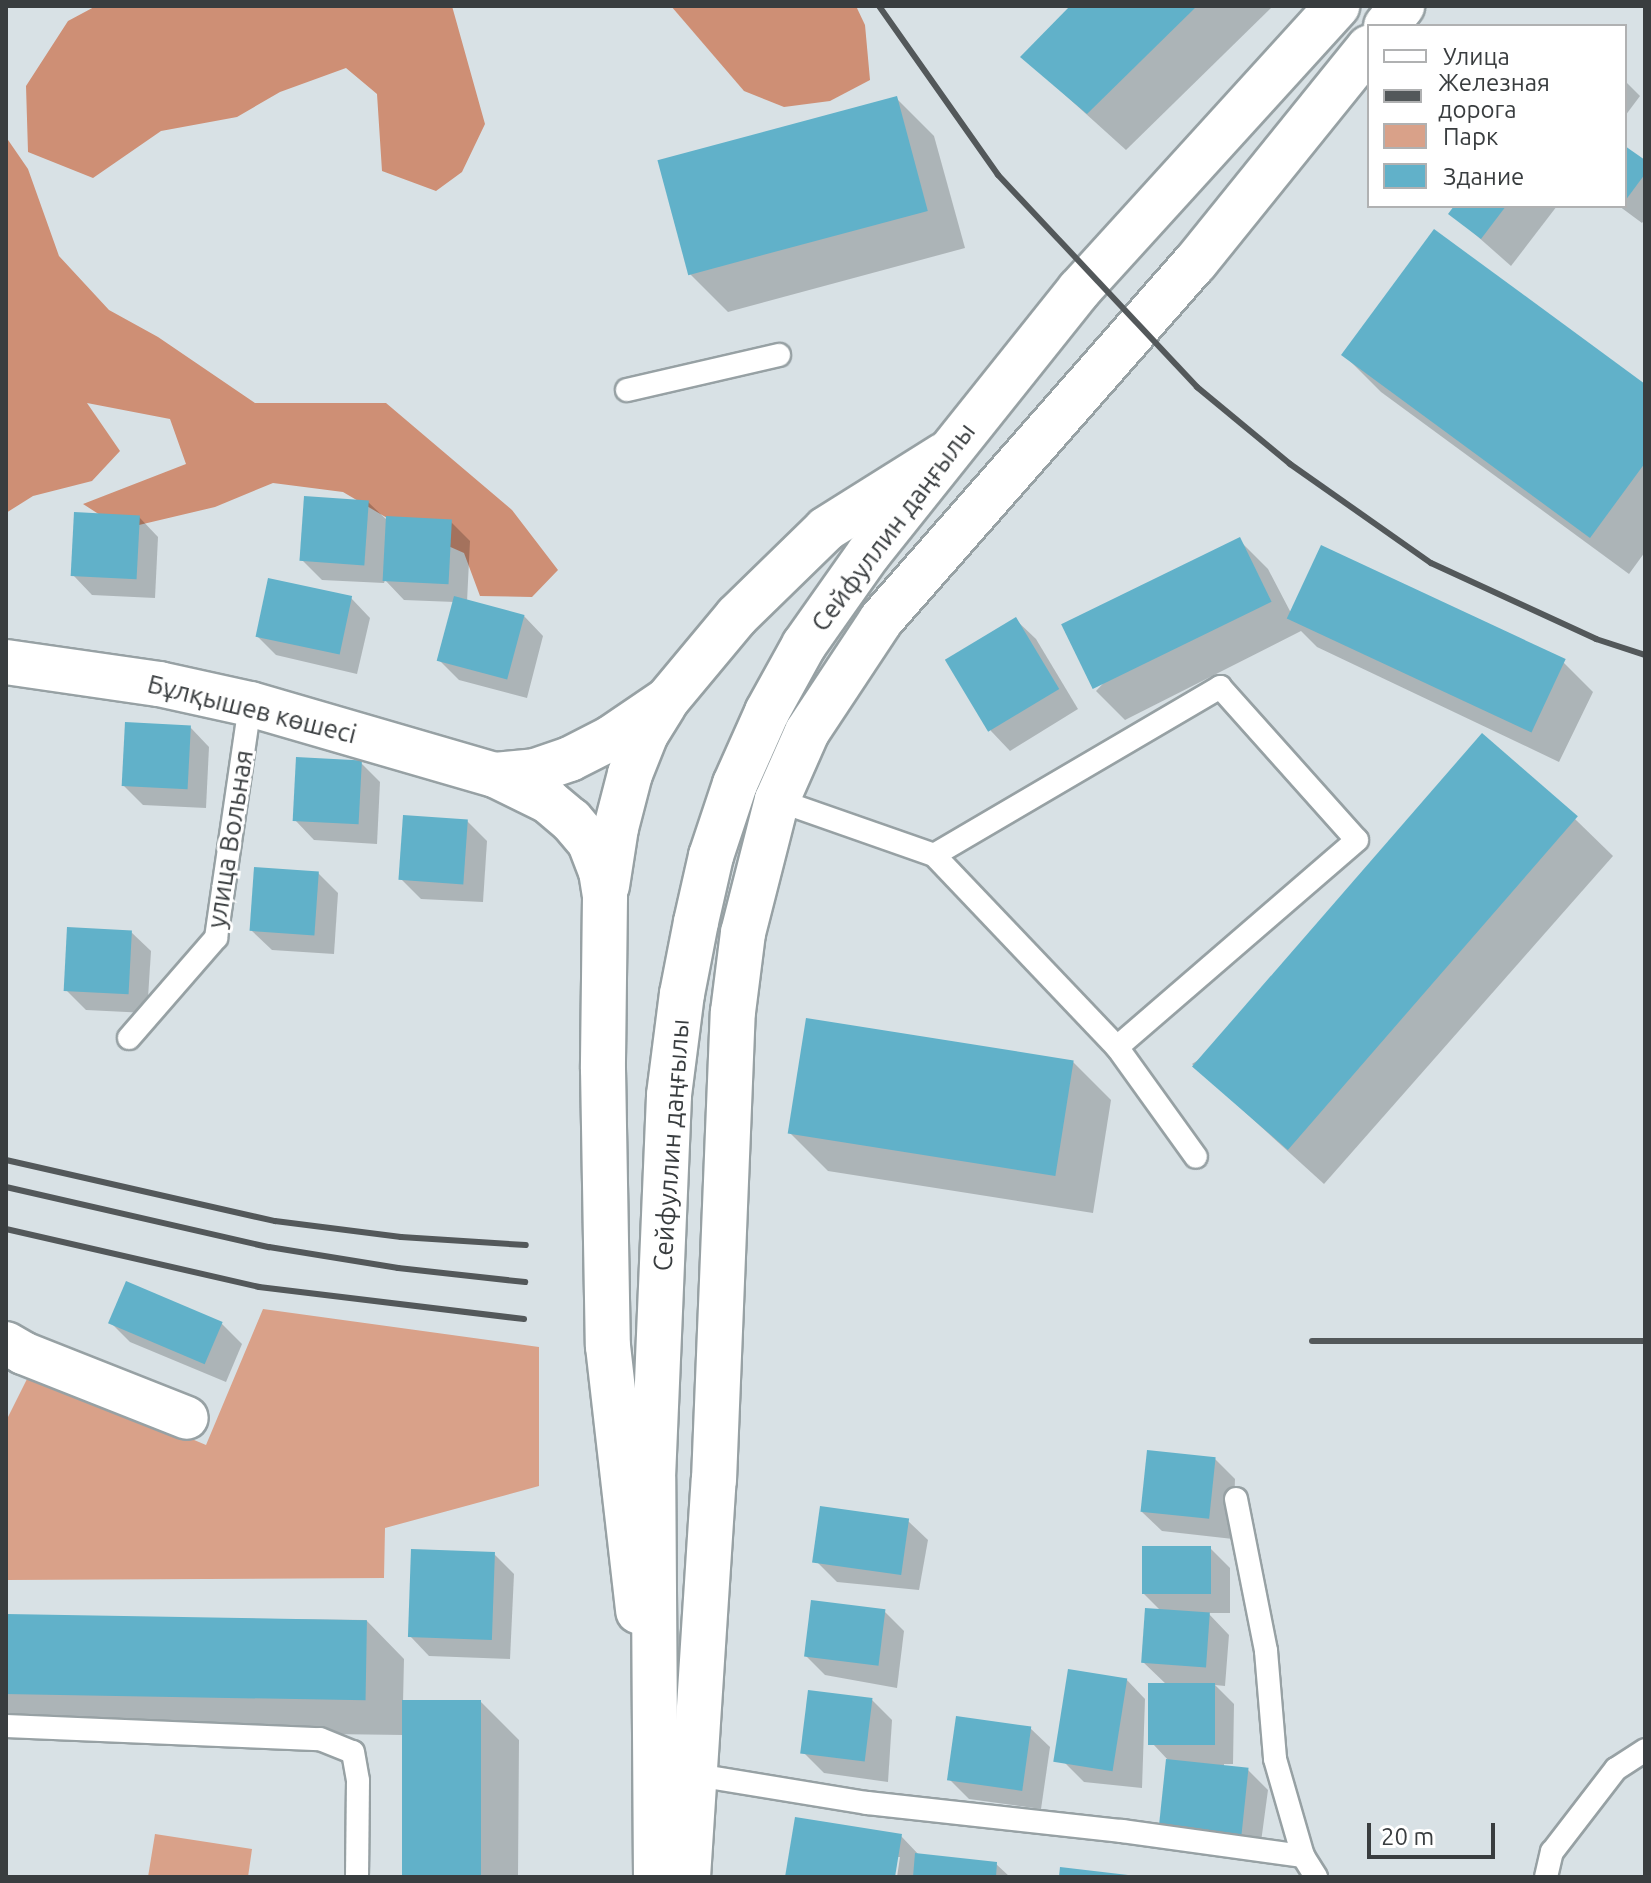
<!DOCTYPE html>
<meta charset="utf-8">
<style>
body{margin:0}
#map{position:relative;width:1651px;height:1883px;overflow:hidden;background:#d8e1e5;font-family:Ubuntu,sans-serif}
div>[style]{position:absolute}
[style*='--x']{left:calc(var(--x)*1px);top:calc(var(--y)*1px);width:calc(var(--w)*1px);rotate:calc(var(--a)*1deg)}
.green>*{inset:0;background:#d9a189}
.forest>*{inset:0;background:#ce8f75}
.shadow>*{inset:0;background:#0003}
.building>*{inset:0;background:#61b1c9;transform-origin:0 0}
.roads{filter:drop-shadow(2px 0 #97a1a4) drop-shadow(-2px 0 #97a1a4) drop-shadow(0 2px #97a1a4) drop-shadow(0 -2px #97a1a4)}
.service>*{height:22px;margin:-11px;padding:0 11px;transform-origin:11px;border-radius:11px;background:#fff}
.minor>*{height:42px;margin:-21px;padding:0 21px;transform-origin:21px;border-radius:21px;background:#fff}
.tertiary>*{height:44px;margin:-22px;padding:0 22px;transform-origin:22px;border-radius:22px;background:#fff}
.secondary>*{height:44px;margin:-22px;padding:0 22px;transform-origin:22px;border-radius:22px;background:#fff}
.rail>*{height:6px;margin:-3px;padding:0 3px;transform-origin:3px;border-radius:3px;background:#53585a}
span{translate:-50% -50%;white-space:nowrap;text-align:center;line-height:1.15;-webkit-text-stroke:6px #fff;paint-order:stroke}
.street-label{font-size:26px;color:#393d3f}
.frame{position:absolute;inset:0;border:8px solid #393d3f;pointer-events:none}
.legend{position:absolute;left:1367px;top:24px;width:260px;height:184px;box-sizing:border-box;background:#fff;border:2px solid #b0b1b2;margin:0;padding:10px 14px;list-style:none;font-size:24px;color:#393d3f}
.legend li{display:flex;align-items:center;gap:16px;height:40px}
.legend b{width:40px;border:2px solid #b0b1b2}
.scale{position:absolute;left:1367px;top:1823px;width:128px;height:36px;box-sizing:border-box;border:4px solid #393d3f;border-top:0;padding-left:10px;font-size:24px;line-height:28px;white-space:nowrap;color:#393d3f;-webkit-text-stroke:6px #fff;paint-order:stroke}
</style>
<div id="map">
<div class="green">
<div style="clip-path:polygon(263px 1309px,539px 1347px,539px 1486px,385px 1528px,384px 1578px,6px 1580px,6px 1421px,31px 1371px,206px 1445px)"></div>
<div style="clip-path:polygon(155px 1834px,252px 1849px,248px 1877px,148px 1877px)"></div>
</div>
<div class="forest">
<div style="clip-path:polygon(96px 6px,452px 6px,485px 124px,462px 172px,436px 191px,382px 171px,377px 94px,346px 68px,280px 92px,237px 117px,161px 131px,93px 178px,28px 152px,26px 86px,68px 21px)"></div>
<div style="clip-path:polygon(671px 6px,856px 6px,865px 25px,870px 80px,830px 101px,784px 107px,744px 91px)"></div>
<div style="clip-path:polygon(6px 137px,28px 169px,59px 256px,109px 310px,158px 337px,255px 403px,386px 403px,512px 510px,558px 570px,532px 597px,480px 596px,464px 553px,394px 522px,343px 492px,273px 483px,215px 507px,122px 529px,83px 504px,186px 464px,170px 419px,87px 403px,120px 451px,92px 481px,33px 496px,6px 513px)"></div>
</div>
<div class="shadow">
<div style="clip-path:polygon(1073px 6px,1273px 6px,1126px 150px,1023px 57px)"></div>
<div style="clip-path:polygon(1625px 81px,1640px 96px,1625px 116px)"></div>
<div style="clip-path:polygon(896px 98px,934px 136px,965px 248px,728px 312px,690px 274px)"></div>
<div style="clip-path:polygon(1625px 148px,1645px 163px,1645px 219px,1642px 223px,1619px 206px,1625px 206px)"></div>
<div style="clip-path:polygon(1456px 206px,1557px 206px,1511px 266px,1451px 213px)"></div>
<div style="clip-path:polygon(1343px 354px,1645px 386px,1645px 552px,1629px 574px,1381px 392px)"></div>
<div style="clip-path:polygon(368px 502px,388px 521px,451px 522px,470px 541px,467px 602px,524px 616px,543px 636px,527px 698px,459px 680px,439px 660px,455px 602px,404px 600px,385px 580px,384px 583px,322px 580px,302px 560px)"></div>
<div style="clip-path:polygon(139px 517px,158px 537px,155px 598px,92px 595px,73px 575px)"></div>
<div style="clip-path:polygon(1239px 540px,1268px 569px,1291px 613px,1564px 663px,1593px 692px,1559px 762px,1317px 647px,1301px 631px,1125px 720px,1096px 691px)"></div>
<div style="clip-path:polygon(351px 598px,370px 618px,357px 674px,276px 655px,257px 636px)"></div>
<div style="clip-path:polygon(1016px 620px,1036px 639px,1078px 709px,1010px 751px,991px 731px,948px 662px)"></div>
<div style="clip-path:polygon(190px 727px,209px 747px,206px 808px,143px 805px,124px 786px)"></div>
<div style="clip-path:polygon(361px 763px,380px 782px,377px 844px,314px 840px,295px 820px)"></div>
<div style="clip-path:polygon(1575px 819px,1613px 856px,1324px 1184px,1192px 1064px)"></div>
<div style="clip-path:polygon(467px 821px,487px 841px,483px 902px,421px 899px,401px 879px)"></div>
<div style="clip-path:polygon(318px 873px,338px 893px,334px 954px,272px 950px,252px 931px)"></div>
<div style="clip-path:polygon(131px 932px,151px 951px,147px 1013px,86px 1010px,66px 990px)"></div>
<div style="clip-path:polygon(1073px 1062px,1111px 1100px,1093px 1213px,828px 1171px,790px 1133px)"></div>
<div style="clip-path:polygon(127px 1284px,222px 1324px,242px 1344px,226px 1382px,130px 1342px,110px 1322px)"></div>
<div style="clip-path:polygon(1215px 1459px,1235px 1479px,1233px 1539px,1162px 1531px,1142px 1512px)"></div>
<div style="clip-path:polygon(908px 1521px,928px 1540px,919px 1590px,837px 1582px,817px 1562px)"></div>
<div style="clip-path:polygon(1210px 1548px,1230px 1568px,1230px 1613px,1208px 1613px,1229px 1635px,1225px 1686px,1215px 1685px,1234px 1704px,1233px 1764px,1224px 1764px,1224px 1767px,1248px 1770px,1268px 1790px,1259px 1857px,1153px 1744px,1167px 1685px,1143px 1662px,1162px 1612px,1144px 1594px)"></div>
<div style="clip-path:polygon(494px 1554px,514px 1574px,510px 1659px,429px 1656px,410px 1636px)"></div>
<div style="clip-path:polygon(884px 1611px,904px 1631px,897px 1688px,825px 1675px,806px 1656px)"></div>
<div style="clip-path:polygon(6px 1616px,366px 1620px,404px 1659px,403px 1703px,481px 1702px,519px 1740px,518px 1877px,404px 1877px,404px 1735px,6px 1730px)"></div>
<div style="clip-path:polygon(1126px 1679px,1145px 1699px,1142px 1788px,1084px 1782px,1064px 1762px)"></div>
<div style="clip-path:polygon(872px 1700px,892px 1720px,888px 1782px,824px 1773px,804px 1753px)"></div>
<div style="clip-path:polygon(1030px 1728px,1050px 1747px,1041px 1809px,969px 1799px,949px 1779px)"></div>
<div style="clip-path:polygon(901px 1836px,920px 1856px,996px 1864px,1010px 1877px,897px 1877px,900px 1857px,896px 1857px,893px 1877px,787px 1877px)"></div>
</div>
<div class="building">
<div style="clip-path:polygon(1070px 6px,1197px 6px,1087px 114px,1020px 57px)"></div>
<div style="left:897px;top:96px;width:119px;height:248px;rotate:75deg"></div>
<div style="clip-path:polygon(1625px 146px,1645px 160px,1645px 174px,1625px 201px)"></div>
<div style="clip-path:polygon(1454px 206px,1506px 206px,1481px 239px,1448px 214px)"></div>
<div style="clip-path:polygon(1434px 229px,1645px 384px,1645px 463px,1590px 538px,1341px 355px)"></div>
<div style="left:304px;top:496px;width:65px;height:65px;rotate:4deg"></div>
<div style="left:74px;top:512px;width:66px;height:64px;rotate:3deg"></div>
<div style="left:386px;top:516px;width:66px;height:65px;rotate:3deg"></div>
<div style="left:1240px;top:537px;width:72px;height:199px;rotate:64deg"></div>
<div style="left:1321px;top:545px;width:270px;height:81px;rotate:25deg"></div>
<div style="left:268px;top:578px;width:86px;height:60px;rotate:12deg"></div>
<div style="left:454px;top:596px;width:73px;height:67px;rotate:15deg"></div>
<div style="left:1016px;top:617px;width:84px;height:83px;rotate:59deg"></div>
<div style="left:125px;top:722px;width:66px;height:64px;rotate:3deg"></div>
<div style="left:1482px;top:733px;width:127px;height:442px;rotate:41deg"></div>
<div style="left:296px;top:757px;width:66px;height:64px;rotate:3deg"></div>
<div style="left:403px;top:815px;width:65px;height:65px;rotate:4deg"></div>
<div style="left:254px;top:867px;width:65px;height:64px;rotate:4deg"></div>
<div style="left:67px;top:927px;width:65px;height:64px;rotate:3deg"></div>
<div style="left:806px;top:1018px;width:271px;height:117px;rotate:9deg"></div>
<div style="left:126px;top:1281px;width:105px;height:46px;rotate:23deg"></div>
<div style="left:1147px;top:1450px;width:69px;height:62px;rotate:6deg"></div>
<div style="left:820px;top:1506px;width:90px;height:57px;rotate:8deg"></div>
<div style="left:1211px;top:1546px;width:48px;height:69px;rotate:90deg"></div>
<div style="left:411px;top:1549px;width:84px;height:88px;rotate:2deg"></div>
<div style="left:811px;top:1600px;width:75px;height:57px;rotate:7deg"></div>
<div style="left:1145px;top:1608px;width:65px;height:55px;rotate:4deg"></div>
<div style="left:6px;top:1614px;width:361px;height:80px;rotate:1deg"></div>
<div style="left:1068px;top:1669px;width:60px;height:94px;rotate:9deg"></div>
<div style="left:1148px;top:1683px;width:67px;height:62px"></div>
<div style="left:808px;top:1690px;width:65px;height:64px;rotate:7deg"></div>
<div style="left:481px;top:1700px;width:177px;height:79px;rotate:90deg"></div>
<div style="left:956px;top:1716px;width:76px;height:65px;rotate:8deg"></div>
<div style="left:1166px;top:1759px;width:83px;height:70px;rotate:6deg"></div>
<div style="clip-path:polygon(795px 1817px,902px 1834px,895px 1877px,785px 1877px)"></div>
<div style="clip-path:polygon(915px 1853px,997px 1862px,996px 1877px,913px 1877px)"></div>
<div style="clip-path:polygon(1060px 1867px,1128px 1875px,1128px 1877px,1059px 1877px)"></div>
</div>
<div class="roads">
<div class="service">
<div style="--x:627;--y:390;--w:156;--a:-13"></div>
<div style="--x:777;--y:800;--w:166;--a:19.3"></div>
<div style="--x:934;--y:855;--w:265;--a:46.4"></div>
<div style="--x:934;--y:855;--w:332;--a:-30.4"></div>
<div style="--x:1220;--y:687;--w:205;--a:48.2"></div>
<div style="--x:1357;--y:840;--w:317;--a:139.2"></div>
<div style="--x:1117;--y:1047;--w:135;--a:54.3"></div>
<div style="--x:129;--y:1038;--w:133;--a:-49"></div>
<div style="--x:216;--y:938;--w:236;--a:-81.7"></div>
<div style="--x:1236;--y:1499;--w:155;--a:78.8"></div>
<div style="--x:1266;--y:1651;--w:108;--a:85.2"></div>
<div style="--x:1275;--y:1759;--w:101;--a:73.9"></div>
<div style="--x:1303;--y:1856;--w:25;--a:58"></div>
<div style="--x:6;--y:1726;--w:314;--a:2.4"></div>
<div style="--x:320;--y:1739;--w:35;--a:22"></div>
<div style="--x:353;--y:1752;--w:29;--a:80"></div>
<div style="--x:358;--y:1781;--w:96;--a:90.6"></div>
<div style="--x:696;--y:1775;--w:173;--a:9.3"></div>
<div style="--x:867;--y:1803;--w:257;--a:6.3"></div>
<div style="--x:1122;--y:1831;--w:183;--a:7.9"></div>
<div style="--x:1546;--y:1877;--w:26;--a:-77"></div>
<div style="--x:1552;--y:1852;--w:105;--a:-52.4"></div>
<div style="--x:1616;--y:1769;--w:35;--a:-33"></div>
</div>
<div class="minor">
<div style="--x:6;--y:1343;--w:20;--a:30"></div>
<div style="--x:23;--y:1353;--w:176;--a:21.6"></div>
</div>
<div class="tertiary">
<div style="--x:6;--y:662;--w:155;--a:8.2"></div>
<div style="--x:159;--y:684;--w:93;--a:12.4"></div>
<div style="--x:250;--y:704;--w:255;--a:16.2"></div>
<div style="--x:495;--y:775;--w:59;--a:26.1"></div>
<div style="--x:548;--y:801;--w:30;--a:40"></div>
<div style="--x:571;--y:820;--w:30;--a:50"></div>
<div style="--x:590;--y:843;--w:30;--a:69"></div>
<div style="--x:601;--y:871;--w:26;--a:81"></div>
<div style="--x:605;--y:897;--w:172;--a:90.7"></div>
<div style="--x:603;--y:1069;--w:277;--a:89"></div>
<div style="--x:608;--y:1346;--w:267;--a:83.5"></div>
<div style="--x:495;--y:775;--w:40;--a:-5.7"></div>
<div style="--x:535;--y:771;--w:37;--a:-19"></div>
<div style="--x:570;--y:759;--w:46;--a:-27.1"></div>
<div style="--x:611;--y:738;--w:68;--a:-34.2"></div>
<div style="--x:667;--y:700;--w:109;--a:-50.2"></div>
<div style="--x:737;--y:616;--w:124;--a:-44.3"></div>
<div style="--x:826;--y:529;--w:139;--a:-32.1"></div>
<div style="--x:607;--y:886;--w:59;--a:-81.2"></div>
<div style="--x:616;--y:828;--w:56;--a:-75.5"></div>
<div style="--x:630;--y:774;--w:43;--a:-68.2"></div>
<div style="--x:646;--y:734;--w:34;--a:-58"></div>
</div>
<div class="secondary">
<div style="--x:1386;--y:26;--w:26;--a:-51"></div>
<div style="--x:656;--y:1877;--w:399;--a:-90.4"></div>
<div style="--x:653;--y:1478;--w:383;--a:-87.6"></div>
<div style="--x:669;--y:1095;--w:102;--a:-82.7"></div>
<div style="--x:682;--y:994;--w:73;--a:-79"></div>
<div style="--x:696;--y:922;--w:68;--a:-77.2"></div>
<div style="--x:711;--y:856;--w:76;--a:-71.6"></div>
<div style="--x:735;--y:784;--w:79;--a:-66"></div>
<div style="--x:767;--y:712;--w:77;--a:-61.1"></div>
<div style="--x:804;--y:645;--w:113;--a:-54.8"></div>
<div style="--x:869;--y:553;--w:337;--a:-51.4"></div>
<div style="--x:1079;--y:290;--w:384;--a:-47.7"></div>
<div style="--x:688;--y:1877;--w:398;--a:-86.3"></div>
<div style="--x:714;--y:1480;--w:468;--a:-87.7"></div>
<div style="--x:733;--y:1012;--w:80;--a:-82.8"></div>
<div style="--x:743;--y:933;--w:137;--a:-75.7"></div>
<div style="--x:777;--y:800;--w:74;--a:-66.2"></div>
<div style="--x:807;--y:732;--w:134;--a:-56.5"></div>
<div style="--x:881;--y:620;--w:475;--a:-48.7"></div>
<div style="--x:1195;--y:263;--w:277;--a:-51.1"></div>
</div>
</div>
<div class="rail">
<div style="--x:879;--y:6;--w:207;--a:54.8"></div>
<div style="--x:998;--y:175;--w:291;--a:46.8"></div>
<div style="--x:1197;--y:387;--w:121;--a:39.6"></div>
<div style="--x:1290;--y:464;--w:172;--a:35.1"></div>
<div style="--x:1431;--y:563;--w:182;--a:24.7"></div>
<div style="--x:1596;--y:639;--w:52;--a:18.1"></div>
<div style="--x:6;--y:1160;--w:276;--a:12.8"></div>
<div style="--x:275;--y:1221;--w:127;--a:7.2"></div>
<div style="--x:401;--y:1237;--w:125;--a:3.7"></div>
<div style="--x:6;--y:1187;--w:270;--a:12.9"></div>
<div style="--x:269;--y:1247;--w:131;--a:9.2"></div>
<div style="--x:398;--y:1268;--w:128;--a:6.3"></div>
<div style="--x:6;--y:1229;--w:260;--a:12.9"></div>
<div style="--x:259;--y:1287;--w:267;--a:6.9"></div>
<div style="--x:1312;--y:1341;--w:333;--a:0"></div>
</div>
<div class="street-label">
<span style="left:893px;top:527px;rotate:-53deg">Сейфуллин даңғылы</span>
<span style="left:252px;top:709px;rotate:14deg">Бұлқышев көшесі</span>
<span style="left:230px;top:839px;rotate:-81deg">улица Вольная</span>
<span style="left:671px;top:1145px;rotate:-86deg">Сейфуллин даңғылы</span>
</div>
<div class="frame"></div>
<ul class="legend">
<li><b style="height:10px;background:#fff"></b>Улица</li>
<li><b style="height:10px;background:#53585a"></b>Железная дорога</li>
<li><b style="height:22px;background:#d9a189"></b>Парк</li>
<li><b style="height:22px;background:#61b1c9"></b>Здание</li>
</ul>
<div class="scale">20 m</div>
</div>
